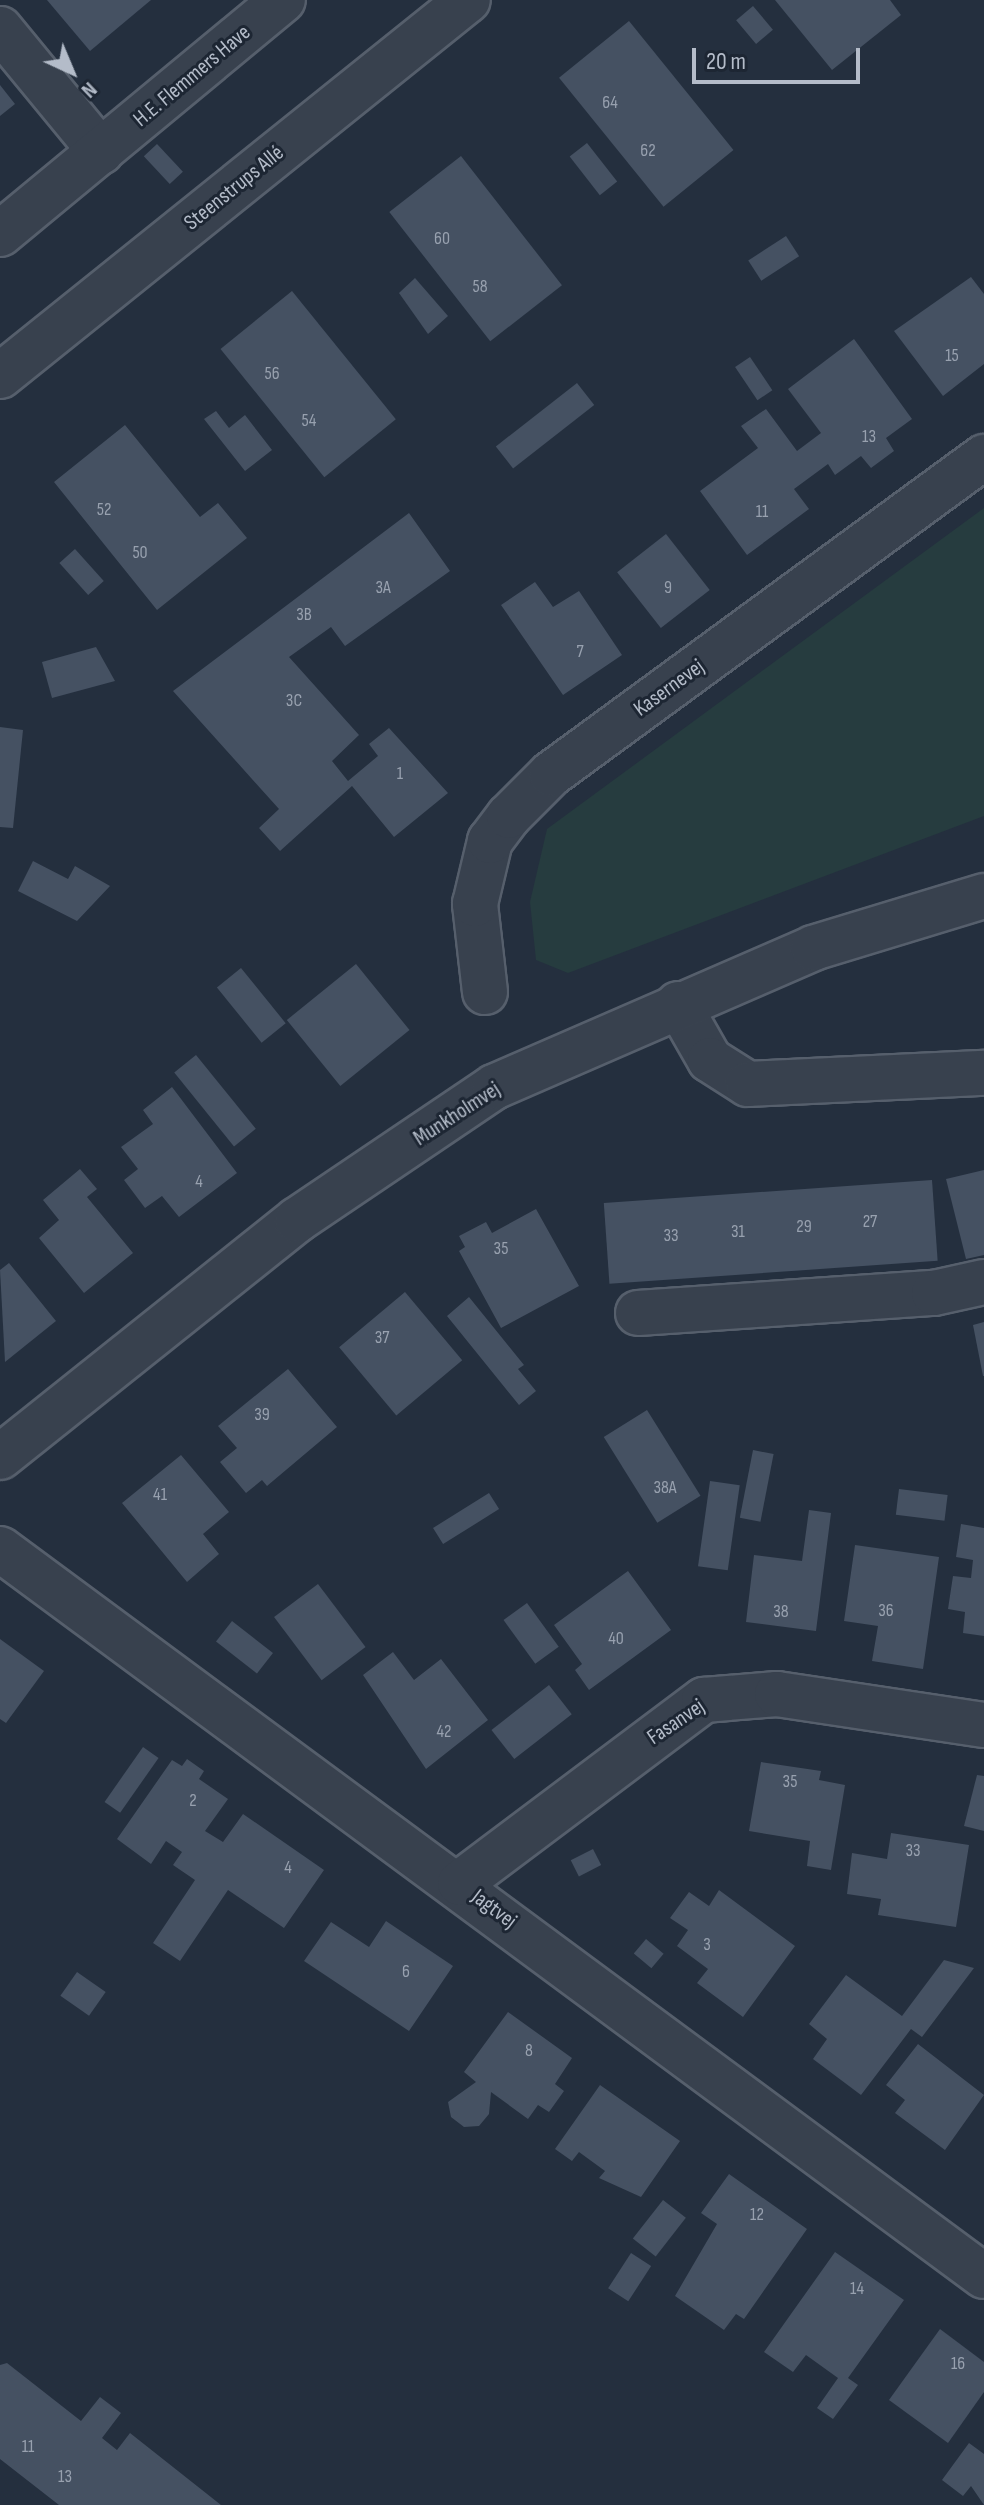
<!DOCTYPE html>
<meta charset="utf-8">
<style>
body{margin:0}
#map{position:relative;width:984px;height:2505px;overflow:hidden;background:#242f3e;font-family:"Sofia Sans Condensed",sans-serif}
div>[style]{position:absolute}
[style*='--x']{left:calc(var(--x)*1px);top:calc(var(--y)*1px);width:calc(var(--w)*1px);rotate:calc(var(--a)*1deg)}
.green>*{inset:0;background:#263c3f}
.building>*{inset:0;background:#455162;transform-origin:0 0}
.roads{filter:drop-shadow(2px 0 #565f6c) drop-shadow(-2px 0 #565f6c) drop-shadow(0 2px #565f6c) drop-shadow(0 -2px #565f6c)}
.minor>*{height:44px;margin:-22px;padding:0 22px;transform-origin:22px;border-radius:22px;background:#38414e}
span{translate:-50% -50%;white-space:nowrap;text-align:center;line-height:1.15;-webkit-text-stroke:6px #1d2633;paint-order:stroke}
.number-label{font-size:18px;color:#98a1af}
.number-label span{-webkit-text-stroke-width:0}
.street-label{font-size:22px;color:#b4bcc9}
.north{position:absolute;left:32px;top:32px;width:80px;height:80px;-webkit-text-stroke:6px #1d2633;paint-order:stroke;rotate:136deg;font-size:22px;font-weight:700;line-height:32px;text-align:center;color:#b4bcc9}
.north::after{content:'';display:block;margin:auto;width:28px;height:36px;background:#b4bcc9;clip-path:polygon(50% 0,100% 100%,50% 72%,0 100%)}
.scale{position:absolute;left:692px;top:48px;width:168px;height:36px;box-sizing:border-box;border:4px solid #b4bcc9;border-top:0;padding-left:10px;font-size:24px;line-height:28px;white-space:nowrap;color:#b4bcc9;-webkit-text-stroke:6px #1d2633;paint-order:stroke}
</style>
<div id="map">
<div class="green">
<div style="clip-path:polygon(984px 508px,984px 816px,568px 973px,536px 960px,530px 902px,547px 829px)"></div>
</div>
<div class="building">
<div style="clip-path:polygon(47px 0,151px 0,90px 51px)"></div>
<div style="clip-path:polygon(775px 0,890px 0,901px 15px,832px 70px)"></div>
<div style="left:753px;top:6px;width:31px;height:22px;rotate:50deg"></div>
<div style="left:629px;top:21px;width:166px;height:90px;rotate:51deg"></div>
<div style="clip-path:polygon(0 85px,15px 104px,0 116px)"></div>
<div style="left:587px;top:143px;width:49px;height:22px;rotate:52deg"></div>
<div style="left:157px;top:144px;width:38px;height:18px;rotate:47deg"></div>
<div style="left:461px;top:156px;width:164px;height:91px;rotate:52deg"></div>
<div style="left:786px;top:236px;width:24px;height:45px;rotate:57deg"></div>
<div style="clip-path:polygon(971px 277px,984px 294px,984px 364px,943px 396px,894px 331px)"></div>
<div style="clip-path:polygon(415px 278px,448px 316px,428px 334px,399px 293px)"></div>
<div style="left:292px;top:291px;width:165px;height:92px;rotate:51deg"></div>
<div style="clip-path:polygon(854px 339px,912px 419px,886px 438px,894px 451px,871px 468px,861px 456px,835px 475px,828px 464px,794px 489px,809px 509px,747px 555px,700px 491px,758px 448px,741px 426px,766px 409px,797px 451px,821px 433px,788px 389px)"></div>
<div style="left:750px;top:357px;width:40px;height:18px;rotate:56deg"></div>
<div style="left:577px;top:383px;width:28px;height:103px;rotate:52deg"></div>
<div style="clip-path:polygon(216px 411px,229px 428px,245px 415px,272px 450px,245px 471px,204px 419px)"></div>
<div style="clip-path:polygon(125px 425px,200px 517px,218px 503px,247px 538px,157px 610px,54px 482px)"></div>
<div style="clip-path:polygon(409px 513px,450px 571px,345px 646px,331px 627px,289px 657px,359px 735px,332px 761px,348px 781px,378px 756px,369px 744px,389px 728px,448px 793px,394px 837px,352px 786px,280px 851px,259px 828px,279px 809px,173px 691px)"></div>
<div style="left:666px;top:534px;width:71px;height:62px;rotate:52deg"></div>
<div style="left:75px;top:549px;width:43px;height:21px;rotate:48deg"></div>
<div style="clip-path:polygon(535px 582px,553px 607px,579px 591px,622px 655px,563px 695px,501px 605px)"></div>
<div style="clip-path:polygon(96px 647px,115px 681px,52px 698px,42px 662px)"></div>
<div style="clip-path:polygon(0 727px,23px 730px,13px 828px,0 827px)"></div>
<div style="clip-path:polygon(33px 861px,68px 879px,75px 866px,110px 886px,77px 921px,18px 891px)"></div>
<div style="left:356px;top:964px;width:85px;height:89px;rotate:51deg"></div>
<div style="left:241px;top:968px;width:71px;height:31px;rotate:51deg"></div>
<div style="left:196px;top:1055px;width:95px;height:28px;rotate:51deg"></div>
<div style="clip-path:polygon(172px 1087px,237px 1173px,179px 1217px,162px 1196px,145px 1208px,124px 1180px,138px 1169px,121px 1147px,153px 1124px,143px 1110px)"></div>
<div style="clip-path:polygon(80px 1169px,97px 1189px,87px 1197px,133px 1253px,84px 1293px,39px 1238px,59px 1220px,43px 1200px)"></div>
<div style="clip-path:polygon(984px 1170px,984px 1255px,966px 1259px,946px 1179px)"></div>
<div style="left:932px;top:1180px;width:81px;height:329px;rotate:86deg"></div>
<div style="clip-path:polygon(536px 1209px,579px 1286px,501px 1328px,459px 1251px,465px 1247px,459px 1236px,486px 1222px,492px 1233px)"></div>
<div style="clip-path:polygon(9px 1263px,56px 1321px,5px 1362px,0 1270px)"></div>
<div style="left:405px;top:1292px;width:89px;height:86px;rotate:50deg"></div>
<div style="clip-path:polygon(469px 1297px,524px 1365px,518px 1369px,536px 1391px,519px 1405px,447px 1316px)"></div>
<div style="clip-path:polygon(984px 1322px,984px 1376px,983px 1376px,973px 1325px)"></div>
<div style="clip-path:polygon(288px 1369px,337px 1427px,267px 1486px,262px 1480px,246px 1493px,220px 1462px,237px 1448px,218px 1426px)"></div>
<div style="left:647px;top:1410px;width:101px;height:51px;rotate:58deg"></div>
<div style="left:753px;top:1450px;width:21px;height:69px;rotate:11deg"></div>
<div style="clip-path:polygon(181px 1455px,229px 1512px,203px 1534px,219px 1554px,187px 1582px,122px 1503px)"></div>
<div style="left:710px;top:1481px;width:30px;height:86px;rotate:8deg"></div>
<div style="left:899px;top:1489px;width:49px;height:26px;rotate:7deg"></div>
<div style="left:489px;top:1493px;width:19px;height:66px;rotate:58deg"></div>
<div style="clip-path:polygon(809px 1510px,831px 1513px,816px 1631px,746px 1622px,754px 1555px,802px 1561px)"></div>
<div style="clip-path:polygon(961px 1524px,984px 1528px,984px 1636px,963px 1633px,965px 1612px,948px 1609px,953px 1576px,971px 1578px,973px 1560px,956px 1557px)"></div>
<div style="clip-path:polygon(855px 1545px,939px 1557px,923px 1669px,872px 1661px,878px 1626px,844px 1621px)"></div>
<div style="clip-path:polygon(628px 1571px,671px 1630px,589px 1690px,575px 1670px,582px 1664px,554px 1625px)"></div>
<div style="left:318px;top:1584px;width:79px;height:55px;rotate:53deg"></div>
<div style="left:527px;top:1603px;width:54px;height:29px;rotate:54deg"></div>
<div style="left:232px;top:1621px;width:52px;height:26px;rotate:38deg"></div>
<div style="clip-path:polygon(0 1639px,44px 1671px,6px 1723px,0 1719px)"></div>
<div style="clip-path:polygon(393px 1652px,414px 1680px,441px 1659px,488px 1720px,426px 1769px,363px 1675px)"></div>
<div style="left:549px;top:1685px;width:37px;height:73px;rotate:52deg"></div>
<div style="left:143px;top:1747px;width:19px;height:67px;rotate:35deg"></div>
<div style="clip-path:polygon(187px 1759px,204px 1771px,199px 1779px,228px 1799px,205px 1831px,223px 1842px,243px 1814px,324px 1870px,284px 1928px,228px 1890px,180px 1961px,153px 1943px,195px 1880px,173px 1865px,182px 1852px,166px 1841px,151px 1864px,117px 1839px,172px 1760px,182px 1766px)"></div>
<div style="clip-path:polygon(761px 1762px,821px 1771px,819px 1780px,845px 1785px,831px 1870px,807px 1866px,810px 1841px,749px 1831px)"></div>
<div style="clip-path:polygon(977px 1775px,984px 1776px,984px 1831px,964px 1826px)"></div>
<div style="clip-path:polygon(891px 1833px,969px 1845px,956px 1927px,878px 1915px,881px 1899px,847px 1894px,852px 1853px,887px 1859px)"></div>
<div style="left:593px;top:1849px;width:18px;height:25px;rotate:63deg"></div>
<div style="clip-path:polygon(719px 1890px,795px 1946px,743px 2017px,697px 1983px,708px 1969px,677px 1946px,688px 1930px,670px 1918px,689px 1892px,709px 1906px)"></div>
<div style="clip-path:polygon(386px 1921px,453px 1966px,409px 2031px,304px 1961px,331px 1922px,369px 1947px)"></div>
<div style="left:646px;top:1939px;width:23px;height:19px;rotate:40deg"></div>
<div style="clip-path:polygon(944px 1960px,974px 1968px,922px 2037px,911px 2029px,861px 2095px,813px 2059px,827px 2039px,809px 2024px,846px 1975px,902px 2016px)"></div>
<div style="left:77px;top:1972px;width:35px;height:29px;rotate:35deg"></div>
<div style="clip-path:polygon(508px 2012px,572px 2058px,555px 2084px,564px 2091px,549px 2112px,538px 2105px,528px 2119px,491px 2092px,489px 2114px,479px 2126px,464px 2127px,451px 2117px,448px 2102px,476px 2082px,464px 2072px)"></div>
<div style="clip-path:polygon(918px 2044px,984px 2095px,945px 2150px,895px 2113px,905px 2100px,886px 2085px)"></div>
<div style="clip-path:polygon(600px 2085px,680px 2141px,641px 2197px,599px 2178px,605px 2171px,579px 2152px,572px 2161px,555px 2149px)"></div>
<div style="clip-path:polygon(729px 2174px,807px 2229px,744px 2319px,736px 2314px,724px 2330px,675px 2296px,717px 2224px,701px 2213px)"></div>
<div style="left:663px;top:2200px;width:29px;height:49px;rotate:38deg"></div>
<div style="clip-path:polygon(835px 2252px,904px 2300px,848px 2378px,858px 2385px,833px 2419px,817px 2408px,838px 2378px,806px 2355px,793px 2372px,764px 2352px)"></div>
<div style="left:631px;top:2253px;width:24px;height:42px;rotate:33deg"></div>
<div style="clip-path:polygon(940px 2329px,984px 2362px,984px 2392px,948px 2443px,889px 2400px)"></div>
<div style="clip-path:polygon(7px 2363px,81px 2421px,100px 2397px,121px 2413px,102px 2438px,117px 2450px,130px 2433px,221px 2505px,59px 2505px,0 2459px,0 2365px)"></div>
<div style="clip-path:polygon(969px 2443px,984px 2454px,984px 2505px,971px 2486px,963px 2496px,942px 2480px)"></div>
</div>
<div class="roads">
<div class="minor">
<div style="--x:0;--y:29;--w:159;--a:50.6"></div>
<div style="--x:0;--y:234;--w:367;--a:-39.6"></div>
<div style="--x:0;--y:376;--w:600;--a:-38.78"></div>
<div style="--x:485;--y:992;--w:89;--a:-96.5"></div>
<div style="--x:475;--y:904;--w:65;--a:-76.6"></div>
<div style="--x:490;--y:841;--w:31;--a:-53"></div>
<div style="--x:509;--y:816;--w:59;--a:-45"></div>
<div style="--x:551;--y:774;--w:537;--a:-36.21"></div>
<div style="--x:678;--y:1004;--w:64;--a:60.3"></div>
<div style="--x:710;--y:1060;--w:45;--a:32.3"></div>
<div style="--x:748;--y:1084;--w:236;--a:-2.7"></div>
<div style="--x:638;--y:1313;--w:297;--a:-3.9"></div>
<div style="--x:934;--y:1293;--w:51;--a:-12.4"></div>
<div style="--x:0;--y:1457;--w:380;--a:-38.6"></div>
<div style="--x:297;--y:1220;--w:238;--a:-34"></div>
<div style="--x:494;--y:1087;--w:348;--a:-23.5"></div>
<div style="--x:813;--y:948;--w:179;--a:-16.9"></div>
<div style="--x:0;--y:1549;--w:1223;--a:36.46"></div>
<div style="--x:460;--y:1883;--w:305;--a:-36.9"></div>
<div style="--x:704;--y:1700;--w:73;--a:-4.7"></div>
<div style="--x:777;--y:1694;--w:209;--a:8.5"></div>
</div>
</div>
<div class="number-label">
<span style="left:610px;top:103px">64</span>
<span style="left:648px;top:151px">62</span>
<span style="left:442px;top:239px">60</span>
<span style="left:480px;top:287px">58</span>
<span style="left:952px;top:356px">15</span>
<span style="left:272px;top:374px">56</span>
<span style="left:309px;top:421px">54</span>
<span style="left:869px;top:437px">13</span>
<span style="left:104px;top:510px">52</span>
<span style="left:762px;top:512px">11</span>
<span style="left:140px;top:553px">50</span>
<span style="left:383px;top:588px">3A</span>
<span style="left:668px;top:588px">9</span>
<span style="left:304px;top:615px">3B</span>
<span style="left:580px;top:652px">7</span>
<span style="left:294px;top:701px">3C</span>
<span style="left:400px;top:774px">1</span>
<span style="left:199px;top:1182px">4</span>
<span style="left:870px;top:1222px">27</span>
<span style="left:804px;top:1227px">29</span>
<span style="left:738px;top:1232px">31</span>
<span style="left:671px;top:1236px">33</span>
<span style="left:501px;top:1249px">35</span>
<span style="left:382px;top:1338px">37</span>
<span style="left:262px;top:1415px">39</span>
<span style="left:665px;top:1488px">38A</span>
<span style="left:160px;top:1495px">41</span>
<span style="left:886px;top:1611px">36</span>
<span style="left:781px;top:1612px">38</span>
<span style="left:616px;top:1639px">40</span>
<span style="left:444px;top:1732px">42</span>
<span style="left:790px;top:1782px">35</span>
<span style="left:193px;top:1801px">2</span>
<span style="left:913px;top:1851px">33</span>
<span style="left:288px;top:1868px">4</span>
<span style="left:707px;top:1945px">3</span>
<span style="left:406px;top:1972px">6</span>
<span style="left:529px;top:2051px">8</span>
<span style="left:757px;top:2215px">12</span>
<span style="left:857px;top:2289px">14</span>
<span style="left:958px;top:2364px">16</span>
<span style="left:28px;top:2447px">11</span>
<span style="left:65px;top:2477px">13</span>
</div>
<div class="street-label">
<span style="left:192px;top:76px;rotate:-40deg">H.E. Flemmers Have</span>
<span style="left:234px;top:188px;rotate:-39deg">Steenstrups Allé</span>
<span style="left:669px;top:688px;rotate:-36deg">Kasernevej</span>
<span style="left:457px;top:1114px;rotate:-33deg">Munkholmvej</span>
<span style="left:676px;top:1722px;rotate:-34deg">Fasanvej</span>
<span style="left:494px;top:1909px;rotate:37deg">Jagtvej</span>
</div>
<div class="north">N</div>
<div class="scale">20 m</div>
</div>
